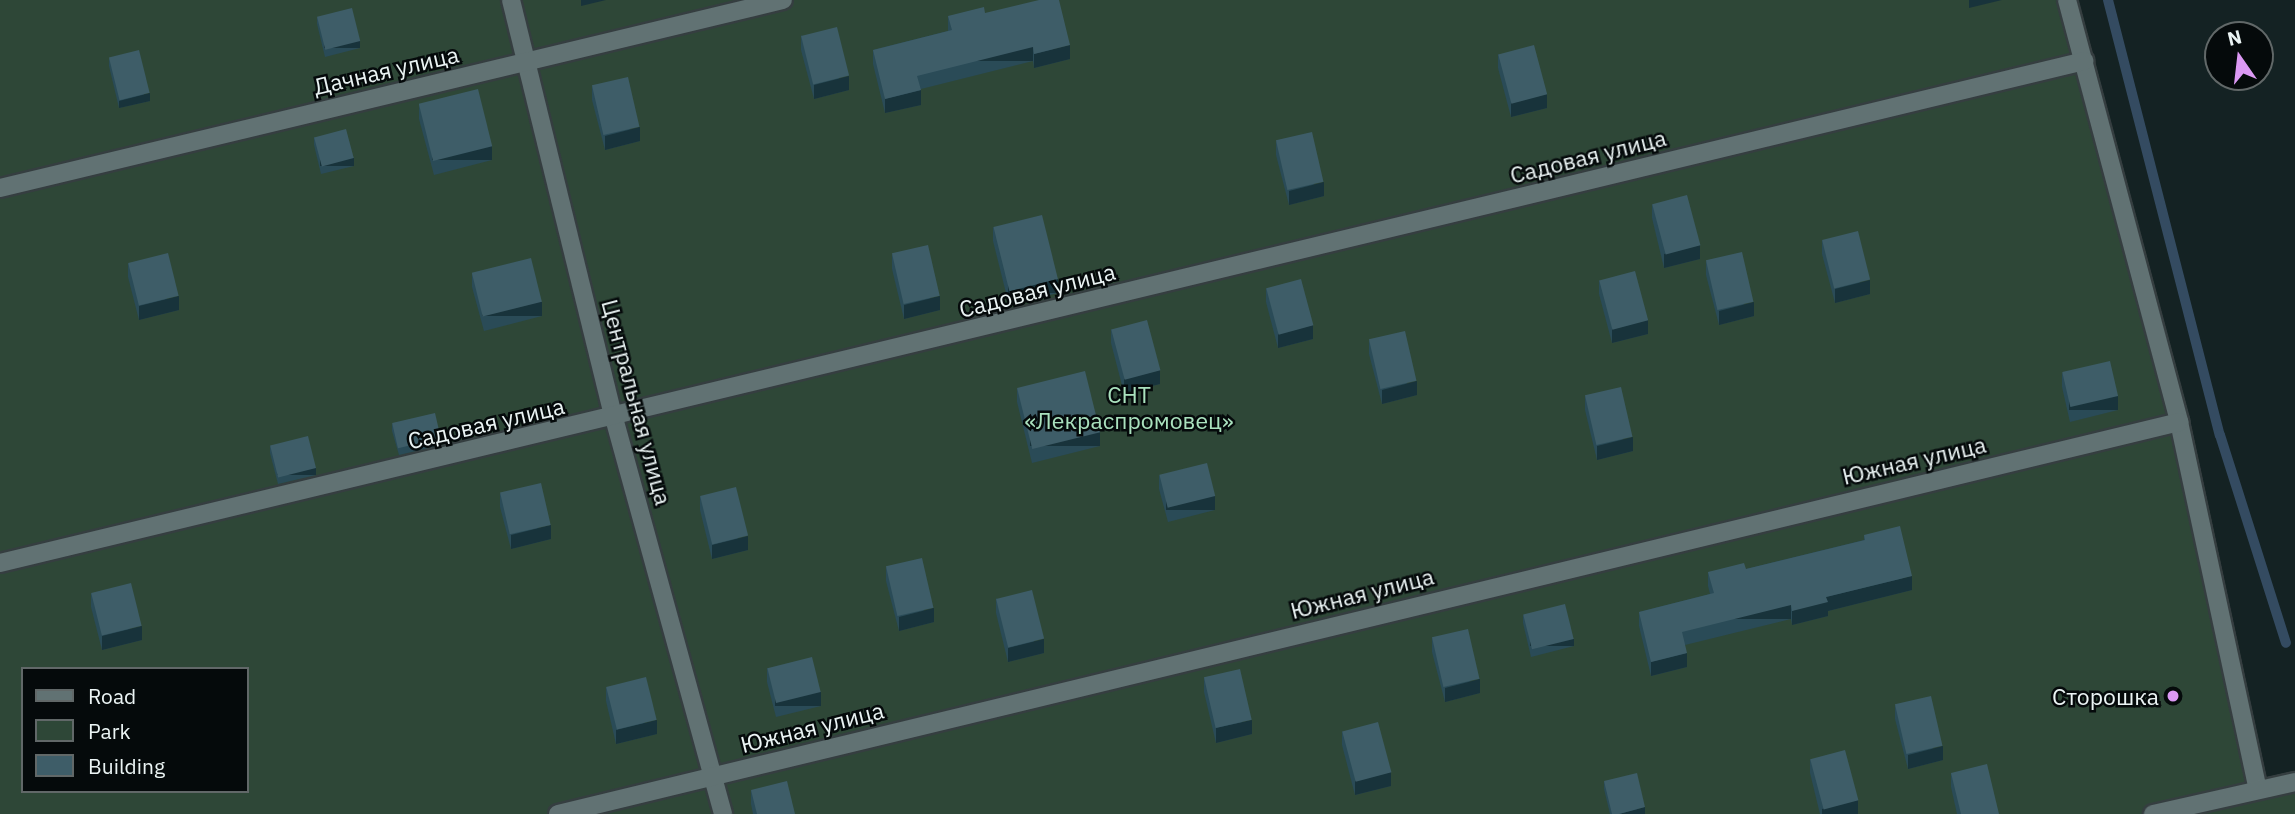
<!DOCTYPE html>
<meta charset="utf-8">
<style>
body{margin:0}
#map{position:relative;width:2295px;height:814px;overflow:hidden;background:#142223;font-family:"IBM Plex Sans",sans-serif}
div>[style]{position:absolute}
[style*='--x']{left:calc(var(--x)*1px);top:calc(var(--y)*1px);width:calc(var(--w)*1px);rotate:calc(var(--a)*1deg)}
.green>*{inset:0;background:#2e4737}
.stream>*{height:10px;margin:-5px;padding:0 5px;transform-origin:5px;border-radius:5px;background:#344b61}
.roads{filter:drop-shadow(2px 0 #353e40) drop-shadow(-2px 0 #353e40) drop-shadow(0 2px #353e40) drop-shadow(0 -2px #353e40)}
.minor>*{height:18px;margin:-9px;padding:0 9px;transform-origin:9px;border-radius:9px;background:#617273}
.wall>*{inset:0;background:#2a4b57}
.shaded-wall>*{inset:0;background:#18333b;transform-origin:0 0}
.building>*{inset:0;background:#3e5d68;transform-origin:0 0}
.dots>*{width:19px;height:19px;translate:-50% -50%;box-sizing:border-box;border:4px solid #050a0b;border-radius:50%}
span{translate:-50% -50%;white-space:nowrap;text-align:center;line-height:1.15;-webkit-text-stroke:5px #050a0b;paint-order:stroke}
.street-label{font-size:23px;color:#ebf4f4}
.park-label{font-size:23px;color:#aae2be}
.poi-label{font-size:23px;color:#ebf4f4}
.right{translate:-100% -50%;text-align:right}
.legend{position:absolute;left:21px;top:667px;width:228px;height:126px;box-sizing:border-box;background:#050a0b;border:2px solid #616868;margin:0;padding:9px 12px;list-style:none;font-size:21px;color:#ebf4f4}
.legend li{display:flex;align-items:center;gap:14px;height:35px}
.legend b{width:35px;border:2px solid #616868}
.north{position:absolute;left:2204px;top:21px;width:70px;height:70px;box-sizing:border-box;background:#050a0b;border:2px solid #616868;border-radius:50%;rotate:346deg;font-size:19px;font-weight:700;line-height:28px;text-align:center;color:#ebf4f4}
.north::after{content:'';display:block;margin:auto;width:24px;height:32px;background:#dc99f4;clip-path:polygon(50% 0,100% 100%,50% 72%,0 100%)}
</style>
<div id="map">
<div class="green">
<div style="clip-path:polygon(evenodd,0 0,2067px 0,2258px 789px,2153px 814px,0 814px,0 0,23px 669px,247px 669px,247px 791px,23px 791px,23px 669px)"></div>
<div style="clip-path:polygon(2295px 788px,2295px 814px,2187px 814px)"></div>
</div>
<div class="stream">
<div style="--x:2108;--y:0;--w:449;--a:75.6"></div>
<div style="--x:2220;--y:435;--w:218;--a:72.4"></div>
</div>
<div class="roads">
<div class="minor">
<div style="--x:511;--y:0;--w:431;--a:76.2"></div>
<div style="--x:614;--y:418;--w:411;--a:74.6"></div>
<div style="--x:2067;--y:0;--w:437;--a:75.1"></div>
<div style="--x:2179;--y:422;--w:375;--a:77.9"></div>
<div style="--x:0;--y:188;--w:805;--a:-13.5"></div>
<div style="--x:0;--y:563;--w:2144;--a:-13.54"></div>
<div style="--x:558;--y:814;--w:1668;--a:-13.59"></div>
<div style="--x:2153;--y:814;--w:146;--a:-12.7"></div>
</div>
</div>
<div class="wall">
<div style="clip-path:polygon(985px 13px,1070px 59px,1034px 68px,1033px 61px,921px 89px,921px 105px,885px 113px,873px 64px,873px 50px,948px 31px,948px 16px)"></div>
<div style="clip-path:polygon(317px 17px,360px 48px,325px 57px,317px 24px)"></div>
<div style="clip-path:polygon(801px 35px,849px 90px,814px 99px,801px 50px)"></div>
<div style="clip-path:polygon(1498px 54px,1547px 108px,1511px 117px,1498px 68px)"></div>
<div style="clip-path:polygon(109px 58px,150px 101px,119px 108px,109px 66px)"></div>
<div style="clip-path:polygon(592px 86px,640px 141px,605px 150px,592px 100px)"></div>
<div style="clip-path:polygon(419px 104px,492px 160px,434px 175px,419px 119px)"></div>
<div style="clip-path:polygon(314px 137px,354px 166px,321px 174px,314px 145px)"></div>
<div style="clip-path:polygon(1276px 141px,1324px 196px,1289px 205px,1276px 155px)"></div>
<div style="clip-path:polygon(1652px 204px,1700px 259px,1664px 268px,1652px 218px)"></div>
<div style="clip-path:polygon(993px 227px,1058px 293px,1009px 305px,993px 241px)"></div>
<div style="clip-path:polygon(1822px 240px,1870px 294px,1835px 303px,1822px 254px)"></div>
<div style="clip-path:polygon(892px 254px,940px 310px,904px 319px,892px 269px)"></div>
<div style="clip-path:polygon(1706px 261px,1754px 316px,1719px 325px,1706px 275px)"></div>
<div style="clip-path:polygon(128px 263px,179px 310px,139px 320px,128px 277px)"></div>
<div style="clip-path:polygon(472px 273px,542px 316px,484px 331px,472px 287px)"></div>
<div style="clip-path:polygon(1599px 280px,1648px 334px,1612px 343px,1599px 294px)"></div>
<div style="clip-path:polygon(1266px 288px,1313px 339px,1278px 348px,1266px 302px)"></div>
<div style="clip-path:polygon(1111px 329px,1160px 384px,1124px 393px,1111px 343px)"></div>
<div style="clip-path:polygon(1369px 340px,1417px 395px,1382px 404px,1369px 354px)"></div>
<div style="clip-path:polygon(2062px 373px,2118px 410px,2070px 422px,2062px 387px)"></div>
<div style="clip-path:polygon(1017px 388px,1100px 446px,1032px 463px,1017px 402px)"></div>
<div style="clip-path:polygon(1585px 396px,1633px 451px,1597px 460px,1585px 410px)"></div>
<div style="clip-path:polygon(392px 424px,441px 445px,399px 455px,392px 431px)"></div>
<div style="clip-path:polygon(270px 446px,316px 475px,278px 484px,270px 453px)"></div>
<div style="clip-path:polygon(1159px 475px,1215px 510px,1168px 522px,1159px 489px)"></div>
<div style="clip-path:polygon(500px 493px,551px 539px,511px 549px,500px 507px)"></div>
<div style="clip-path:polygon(700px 496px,748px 550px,712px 559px,700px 510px)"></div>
<div style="clip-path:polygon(1864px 535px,1912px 590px,1828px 611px,1828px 616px,1792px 625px,1791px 619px,1685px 645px,1687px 667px,1651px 676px,1639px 626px,1639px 612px,1710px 594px,1708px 586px,1708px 572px,1746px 569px,1864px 540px)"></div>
<div style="clip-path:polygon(886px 567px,934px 622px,899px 631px,886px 581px)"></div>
<div style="clip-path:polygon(91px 593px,142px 640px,102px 650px,91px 607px)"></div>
<div style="clip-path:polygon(996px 598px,1044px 653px,1008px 662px,996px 613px)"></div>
<div style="clip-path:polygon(1523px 615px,1574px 646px,1531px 657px,1523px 623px)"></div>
<div style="clip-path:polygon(1432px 638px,1480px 693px,1445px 702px,1432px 652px)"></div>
<div style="clip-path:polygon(767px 668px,821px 706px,776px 717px,767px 682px)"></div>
<div style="clip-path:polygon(1204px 678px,1252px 734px,1216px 743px,1204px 692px)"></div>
<div style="clip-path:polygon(606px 687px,657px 734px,616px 744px,606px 701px)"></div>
<div style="clip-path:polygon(1895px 705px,1943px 760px,1908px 769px,1895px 719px)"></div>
<div style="clip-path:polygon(1342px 731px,1391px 786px,1355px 795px,1342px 745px)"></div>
<div style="clip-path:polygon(1810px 759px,1858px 814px,1820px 814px,1810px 773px)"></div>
<div style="clip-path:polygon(1951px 773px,1999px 814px,1957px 814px,1951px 787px)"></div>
<div style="clip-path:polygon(1604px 781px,1645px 814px,1610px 814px,1604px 789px)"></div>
<div style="clip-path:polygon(751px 790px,795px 814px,753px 814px,751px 804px)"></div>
</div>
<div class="shaded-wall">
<div style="clip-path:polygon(581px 0,606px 0,581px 6px)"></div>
<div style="clip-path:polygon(1969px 0,2002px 0,1969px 8px)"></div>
<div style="left:360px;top:41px;width:7px;height:36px;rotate:90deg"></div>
<div style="clip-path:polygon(1070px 45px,1070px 59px,1034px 68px,1034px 54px)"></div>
<div style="left:1033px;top:47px;width:14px;height:120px;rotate:90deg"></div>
<div style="clip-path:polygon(849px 76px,849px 90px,814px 99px,814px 85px)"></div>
<div style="clip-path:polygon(921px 90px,921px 105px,885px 113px,885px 99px)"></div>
<div style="clip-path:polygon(150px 93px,150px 101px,119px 108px,119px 101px)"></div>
<div style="clip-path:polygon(1547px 94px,1547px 108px,1511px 117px,1511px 103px)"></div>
<div style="clip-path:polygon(640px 127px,640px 141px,605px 150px,605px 136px)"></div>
<div style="left:492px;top:146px;width:14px;height:60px;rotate:90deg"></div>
<div style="left:354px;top:158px;width:8px;height:34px;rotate:90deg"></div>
<div style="clip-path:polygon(1324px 182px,1324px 196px,1289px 205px,1289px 191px)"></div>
<div style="clip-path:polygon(1700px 245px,1700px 259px,1664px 268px,1664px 254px)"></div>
<div style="left:1058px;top:279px;width:14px;height:50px;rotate:90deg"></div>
<div style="clip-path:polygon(1870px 280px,1870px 294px,1835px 303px,1835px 289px)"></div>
<div style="clip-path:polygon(179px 296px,179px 310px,139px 320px,139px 306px)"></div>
<div style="clip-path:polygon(940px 296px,940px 310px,904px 319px,904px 305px)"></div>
<div style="left:542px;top:302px;width:14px;height:60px;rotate:90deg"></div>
<div style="clip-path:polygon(1754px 302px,1754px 316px,1719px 325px,1719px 311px)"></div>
<div style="clip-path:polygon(1648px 320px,1648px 334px,1612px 343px,1612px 329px)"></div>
<div style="clip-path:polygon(1313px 325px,1313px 339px,1278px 348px,1278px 334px)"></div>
<div style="clip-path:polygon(1160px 370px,1160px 384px,1124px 393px,1124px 379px)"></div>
<div style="clip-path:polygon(1417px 381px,1417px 395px,1382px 404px,1382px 390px)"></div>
<div style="left:2118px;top:396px;width:14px;height:49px;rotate:90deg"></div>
<div style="left:1100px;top:432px;width:14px;height:70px;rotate:90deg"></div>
<div style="clip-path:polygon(1633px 437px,1633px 451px,1597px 460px,1597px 446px)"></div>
<div style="left:441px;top:438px;width:7px;height:43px;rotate:90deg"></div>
<div style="left:316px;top:468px;width:7px;height:39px;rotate:90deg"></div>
<div style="left:1215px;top:496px;width:14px;height:49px;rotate:90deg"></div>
<div style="clip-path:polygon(551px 525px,551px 539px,511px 549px,511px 535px)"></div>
<div style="clip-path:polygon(748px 536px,748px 550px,712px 559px,712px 545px)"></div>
<div style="clip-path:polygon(1912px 576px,1912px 590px,1828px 611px,1828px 616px,1792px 625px,1792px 611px,1826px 597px)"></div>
<div style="left:1791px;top:605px;width:14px;height:112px;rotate:90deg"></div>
<div style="clip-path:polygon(934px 608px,934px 622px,899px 631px,899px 617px)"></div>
<div style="clip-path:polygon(142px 626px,142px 640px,102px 650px,102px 636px)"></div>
<div style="clip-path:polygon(1044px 639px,1044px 653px,1008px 662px,1008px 648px)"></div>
<div style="left:1574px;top:639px;width:7px;height:44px;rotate:90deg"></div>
<div style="clip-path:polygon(1687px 653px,1687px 667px,1651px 676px,1651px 662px)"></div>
<div style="clip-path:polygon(1480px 679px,1480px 693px,1445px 702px,1445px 688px)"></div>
<div style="left:821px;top:692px;width:14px;height:46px;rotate:90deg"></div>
<div style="clip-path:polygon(657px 720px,657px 734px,616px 744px,616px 730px)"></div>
<div style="clip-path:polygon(1252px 720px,1252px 734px,1216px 743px,1216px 728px)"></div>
<div style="clip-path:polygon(1943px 746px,1943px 760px,1908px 769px,1908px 755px)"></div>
<div style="clip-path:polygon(1391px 772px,1391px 786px,1355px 795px,1355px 781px)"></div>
<div style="clip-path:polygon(1858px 800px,1858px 814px,1822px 814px,1822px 809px)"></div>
<div style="clip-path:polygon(1645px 807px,1645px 814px,1619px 814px)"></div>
</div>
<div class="building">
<div style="clip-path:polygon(1039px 0,1059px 0,1070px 45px,1034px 54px,1033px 47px,917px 76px,921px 90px,885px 99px,873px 50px,952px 30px,948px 16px,984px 7px,985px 13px)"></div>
<div style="left:352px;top:8px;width:34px;height:36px;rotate:76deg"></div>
<div style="left:837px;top:27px;width:50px;height:37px;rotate:76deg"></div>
<div style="left:1534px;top:45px;width:51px;height:37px;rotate:75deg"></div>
<div style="left:139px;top:50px;width:44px;height:31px;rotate:76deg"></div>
<div style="left:628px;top:77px;width:51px;height:37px;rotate:77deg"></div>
<div style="left:478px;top:89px;width:59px;height:61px;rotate:76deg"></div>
<div style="left:346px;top:129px;width:30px;height:33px;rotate:75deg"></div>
<div style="left:1312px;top:132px;width:51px;height:37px;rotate:77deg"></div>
<div style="left:1687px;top:195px;width:52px;height:36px;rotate:75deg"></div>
<div style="left:1042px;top:215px;width:66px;height:50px;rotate:76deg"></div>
<div style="left:1858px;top:231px;width:50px;height:37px;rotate:76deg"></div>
<div style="left:928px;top:245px;width:52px;height:37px;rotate:77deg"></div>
<div style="left:1742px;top:252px;width:51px;height:37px;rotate:77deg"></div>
<div style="left:168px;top:253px;width:44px;height:41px;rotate:76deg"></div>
<div style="left:531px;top:258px;width:45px;height:61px;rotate:76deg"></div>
<div style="left:1635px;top:271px;width:51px;height:37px;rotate:75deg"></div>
<div style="left:1301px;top:279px;width:48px;height:36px;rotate:75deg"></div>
<div style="left:1147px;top:320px;width:52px;height:37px;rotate:75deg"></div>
<div style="left:1405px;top:331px;width:51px;height:37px;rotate:77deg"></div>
<div style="left:2110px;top:361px;width:36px;height:49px;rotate:77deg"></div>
<div style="left:1085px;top:371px;width:63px;height:70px;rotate:76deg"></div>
<div style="left:1621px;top:387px;width:51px;height:37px;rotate:77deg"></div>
<div style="left:435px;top:413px;width:26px;height:44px;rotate:77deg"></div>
<div style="left:308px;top:436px;width:33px;height:39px;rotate:76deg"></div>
<div style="left:1207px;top:463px;width:34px;height:49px;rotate:76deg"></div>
<div style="left:541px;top:483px;width:43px;height:42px;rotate:77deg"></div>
<div style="left:736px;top:487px;width:50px;height:37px;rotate:76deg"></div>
<div style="clip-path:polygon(1900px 526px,1912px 576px,1826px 597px,1828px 602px,1792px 611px,1791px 605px,1682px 632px,1687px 653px,1651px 662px,1639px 612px,1714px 593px,1708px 572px,1744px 563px,1746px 569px,1865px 540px,1864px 535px)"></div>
<div style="left:922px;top:558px;width:51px;height:37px;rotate:77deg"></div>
<div style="left:131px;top:583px;width:44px;height:41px;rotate:76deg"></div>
<div style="left:1032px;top:590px;width:50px;height:37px;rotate:76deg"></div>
<div style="left:1565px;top:604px;width:36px;height:43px;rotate:76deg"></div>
<div style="left:1468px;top:629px;width:51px;height:37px;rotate:77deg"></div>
<div style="left:812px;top:657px;width:36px;height:46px;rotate:76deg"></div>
<div style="left:1240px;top:669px;width:52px;height:37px;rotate:77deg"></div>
<div style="left:646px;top:677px;width:44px;height:41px;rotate:76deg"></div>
<div style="left:1931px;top:696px;width:51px;height:37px;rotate:77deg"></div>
<div style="left:1378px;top:722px;width:52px;height:37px;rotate:75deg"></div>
<div style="left:1845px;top:750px;width:52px;height:36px;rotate:75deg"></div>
<div style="clip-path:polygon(1987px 764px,1999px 814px,1961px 814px,1951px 773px)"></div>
<div style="clip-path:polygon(1637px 773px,1645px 807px,1619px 814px,1612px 814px,1604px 781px)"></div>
<div style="clip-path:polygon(787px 781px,795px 814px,757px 814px,751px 790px)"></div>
</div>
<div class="dots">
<div style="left:2173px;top:696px;background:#dc99f4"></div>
</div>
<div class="street-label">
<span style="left:386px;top:70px;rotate:-13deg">Дачная улица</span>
<span style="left:1588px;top:156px;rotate:-14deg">Садовая улица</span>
<span style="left:1037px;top:290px;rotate:-14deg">Садовая улица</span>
<span style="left:637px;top:402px;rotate:75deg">Центральная улица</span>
<span style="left:486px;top:423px;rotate:-13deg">Садовая улица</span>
<span style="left:1914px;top:460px;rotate:-13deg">Южная улица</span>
<span style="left:1362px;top:593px;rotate:-14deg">Южная улица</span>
<span style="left:812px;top:727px;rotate:-14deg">Южная улица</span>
</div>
<div class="park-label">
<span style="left:1129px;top:407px">СНТ<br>«Лекраспромовец»</span>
</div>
<div class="poi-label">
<span class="right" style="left:2159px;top:696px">Сторошка</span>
</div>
<ul class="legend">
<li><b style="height:9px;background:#617273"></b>Road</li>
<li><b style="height:19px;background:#2e4737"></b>Park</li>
<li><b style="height:19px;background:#3e5d68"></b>Building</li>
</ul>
<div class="north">N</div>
</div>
